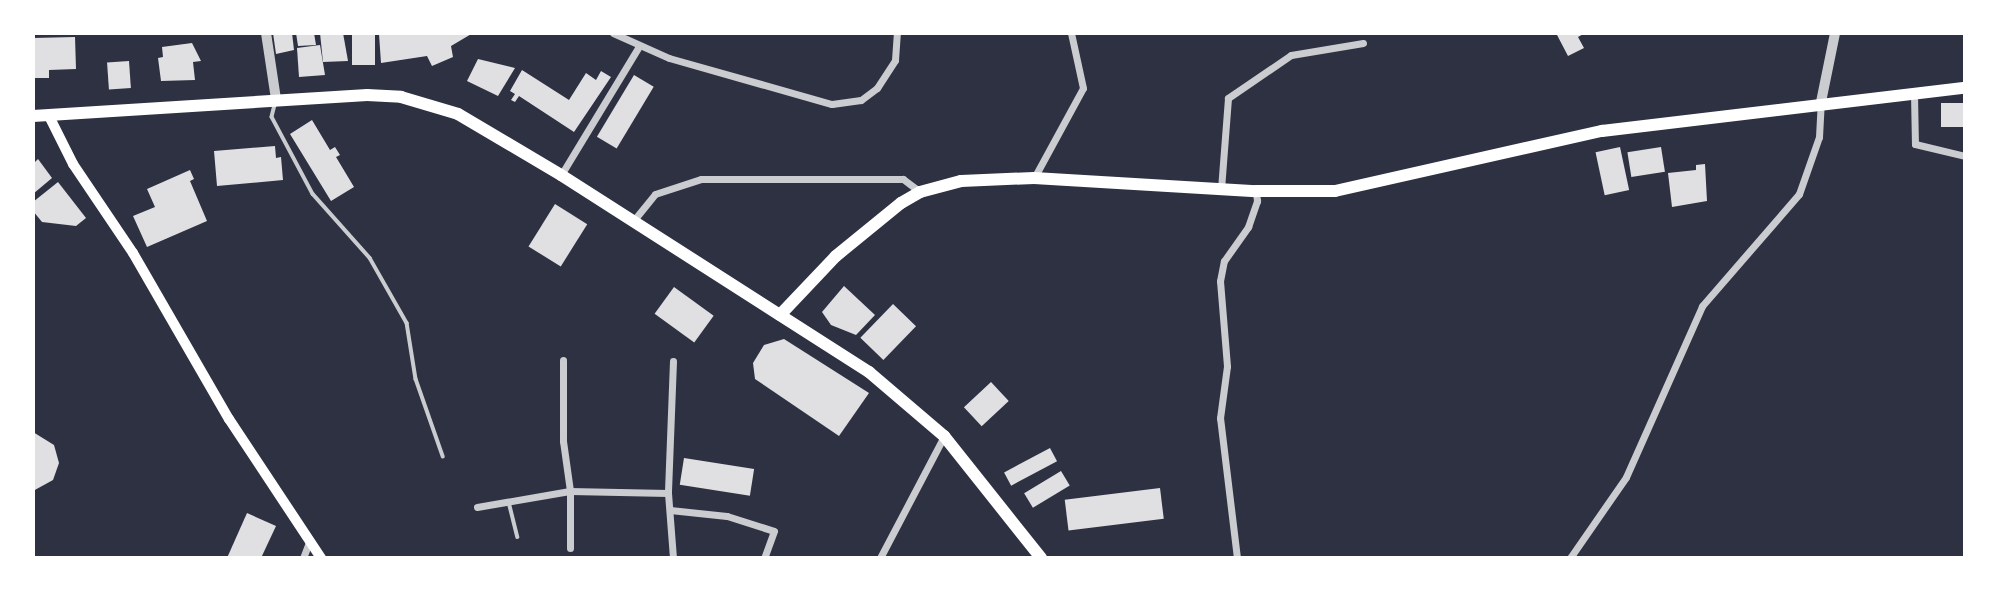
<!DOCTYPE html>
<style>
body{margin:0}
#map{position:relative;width:1998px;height:591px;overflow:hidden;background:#2d3142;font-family:Barlow,sans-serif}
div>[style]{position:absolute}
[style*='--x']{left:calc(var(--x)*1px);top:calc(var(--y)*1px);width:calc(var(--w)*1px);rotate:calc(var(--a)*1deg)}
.building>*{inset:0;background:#e0e0e3;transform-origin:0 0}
.service>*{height:3.5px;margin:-1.75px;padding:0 1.75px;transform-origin:1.75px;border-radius:1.75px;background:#caccd0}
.minor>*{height:7px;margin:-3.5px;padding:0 3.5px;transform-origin:3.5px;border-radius:3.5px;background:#caccd0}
.tertiary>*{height:10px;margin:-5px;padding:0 5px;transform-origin:5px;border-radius:5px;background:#caccd0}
.secondary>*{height:10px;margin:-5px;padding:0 5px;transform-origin:5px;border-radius:5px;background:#fff}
.primary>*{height:12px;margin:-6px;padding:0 6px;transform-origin:6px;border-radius:6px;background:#fff}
.trunk>*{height:12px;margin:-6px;padding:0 6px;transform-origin:6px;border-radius:6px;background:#fff}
span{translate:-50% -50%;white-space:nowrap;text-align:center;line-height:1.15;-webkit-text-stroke:5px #fff;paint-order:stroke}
.frame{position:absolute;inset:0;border:35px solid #fff;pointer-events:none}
</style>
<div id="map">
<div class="building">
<div style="clip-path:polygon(273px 33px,292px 33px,294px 50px,276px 54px)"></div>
<div style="clip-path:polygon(296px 33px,314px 33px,316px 45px,298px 46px)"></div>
<div style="clip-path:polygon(320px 33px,343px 33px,348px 61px,323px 62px)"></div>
<div style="left:352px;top:33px;width:23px;height:32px"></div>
<div style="clip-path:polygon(473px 33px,451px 46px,453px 57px,432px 66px,427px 56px,381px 63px,379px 34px)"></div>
<div style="clip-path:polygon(1556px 33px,1585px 33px,1578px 37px,1584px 48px,1568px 56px)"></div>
<div style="clip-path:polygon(75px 37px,76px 69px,49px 70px,49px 78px,33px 78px,33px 38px)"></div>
<div style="clip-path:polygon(192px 43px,201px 61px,193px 62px,195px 80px,161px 81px,158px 58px,163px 57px,162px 47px)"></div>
<div style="clip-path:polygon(320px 45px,325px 75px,299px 77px,297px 48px)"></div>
<div style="clip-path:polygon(478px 59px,515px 68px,498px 96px,467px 81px)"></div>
<div style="left:129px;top:61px;width:27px;height:22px;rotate:86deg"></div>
<div style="clip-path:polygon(522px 70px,569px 100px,586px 73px,596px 80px,601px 71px,611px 77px,574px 132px,519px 96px,515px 102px,511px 100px,515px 94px,510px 91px)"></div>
<div style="left:634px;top:75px;width:23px;height:72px;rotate:31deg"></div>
<div style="left:1965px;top:103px;width:24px;height:24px;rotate:90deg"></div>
<div style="clip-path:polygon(312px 120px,330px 150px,335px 147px,340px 155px,336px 157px,354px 187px,331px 201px,290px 134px)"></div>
<div style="clip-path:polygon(275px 146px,276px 158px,281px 157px,283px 180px,217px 186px,214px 151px)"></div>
<div style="left:1620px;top:147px;width:44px;height:25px;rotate:78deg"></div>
<div style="left:1661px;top:147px;width:25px;height:34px;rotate:81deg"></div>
<div style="clip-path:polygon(38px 159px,52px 178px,33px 194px,33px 164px)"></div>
<div style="clip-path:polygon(1705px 164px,1707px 201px,1672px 207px,1668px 173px,1696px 170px,1696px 165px)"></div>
<div style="clip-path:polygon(190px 170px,194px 179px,190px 181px,207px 221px,147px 247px,133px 216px,155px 207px,147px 189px)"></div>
<div style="clip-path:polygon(58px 182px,86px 218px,76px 226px,42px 222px,33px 211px,33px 202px)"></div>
<div style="left:555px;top:204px;width:38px;height:50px;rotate:32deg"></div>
<div style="clip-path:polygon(844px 286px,875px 315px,856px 335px,831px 325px,822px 312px)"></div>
<div style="left:674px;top:287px;width:49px;height:33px;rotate:36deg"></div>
<div style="left:893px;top:304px;width:32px;height:47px;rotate:44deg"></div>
<div style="clip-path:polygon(784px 339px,869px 393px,839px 436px,755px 379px,753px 363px,764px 345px)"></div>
<div style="left:991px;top:382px;width:26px;height:37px;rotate:47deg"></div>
<div style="clip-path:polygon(33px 432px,54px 445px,59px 463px,53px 480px,33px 491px)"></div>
<div style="left:1050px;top:448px;width:15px;height:52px;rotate:62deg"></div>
<div style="left:684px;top:458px;width:71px;height:27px;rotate:9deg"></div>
<div style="left:1061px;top:471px;width:17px;height:43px;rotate:59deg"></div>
<div style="left:1160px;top:488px;width:31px;height:96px;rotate:83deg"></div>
<div style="clip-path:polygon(247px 513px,276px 526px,261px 558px,227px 558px)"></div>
</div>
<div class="service">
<div style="--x:275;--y:105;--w:12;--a:104"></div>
<div style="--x:272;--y:117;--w:87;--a:62"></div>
<div style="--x:313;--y:194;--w:86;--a:48.3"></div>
<div style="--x:370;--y:258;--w:75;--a:60.4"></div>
<div style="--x:407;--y:323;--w:57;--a:80.9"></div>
<div style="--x:416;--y:379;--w:82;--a:70.7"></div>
<div style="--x:509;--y:502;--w:36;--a:76"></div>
</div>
<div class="minor">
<div style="--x:613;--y:33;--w:61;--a:24.1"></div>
<div style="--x:669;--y:58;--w:169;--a:15.8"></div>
<div style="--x:832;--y:104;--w:29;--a:-8"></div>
<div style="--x:861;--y:100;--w:20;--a:-37"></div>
<div style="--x:877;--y:88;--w:33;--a:-57"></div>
<div style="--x:895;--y:60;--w:27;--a:-86"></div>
<div style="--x:1914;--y:94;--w:50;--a:88.9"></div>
<div style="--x:1915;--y:144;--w:51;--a:13.5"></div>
<div style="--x:561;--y:175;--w:151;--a:-58.8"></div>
<div style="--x:1034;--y:178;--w:102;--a:-61.4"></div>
<div style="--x:1083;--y:88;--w:56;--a:-102.3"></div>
<div style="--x:1221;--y:189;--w:91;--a:-85.6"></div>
<div style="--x:1228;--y:98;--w:76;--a:-34.3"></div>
<div style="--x:1291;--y:55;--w:73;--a:-9.5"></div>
<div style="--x:634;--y:220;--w:33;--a:-51"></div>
<div style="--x:655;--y:194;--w:48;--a:-18.1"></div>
<div style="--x:701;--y:179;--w:202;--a:0"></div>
<div style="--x:903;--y:179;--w:21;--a:37"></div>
<div style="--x:563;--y:360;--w:81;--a:90"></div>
<div style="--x:563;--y:441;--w:50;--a:82"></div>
<div style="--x:570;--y:491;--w:98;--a:1.2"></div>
<div style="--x:673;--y:361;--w:132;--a:92.2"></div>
<div style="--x:668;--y:493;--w:65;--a:85.6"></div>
<div style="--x:477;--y:507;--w:94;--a:-9.8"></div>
<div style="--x:570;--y:491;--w:57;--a:90"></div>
<div style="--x:670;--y:510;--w:57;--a:6"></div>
<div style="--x:727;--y:516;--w:49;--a:17.7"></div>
<div style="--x:774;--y:531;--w:29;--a:110"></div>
<div style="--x:303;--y:558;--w:17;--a:-69"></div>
<div style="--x:880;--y:558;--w:138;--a:-62.3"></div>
<div style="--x:1237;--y:558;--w:141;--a:-96.9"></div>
<div style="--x:1220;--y:418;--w:52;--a:-82.3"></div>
<div style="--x:1227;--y:366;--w:85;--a:-94.7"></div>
<div style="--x:1220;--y:281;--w:20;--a:-79"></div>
<div style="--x:1224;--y:261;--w:42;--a:-54.8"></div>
<div style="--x:1248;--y:227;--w:28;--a:-71"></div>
<div style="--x:1257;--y:201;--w:10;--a:-96"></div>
<div style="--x:1570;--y:558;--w:98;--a:-55.3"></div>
<div style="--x:1626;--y:477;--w:187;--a:-66"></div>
<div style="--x:1702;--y:306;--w:148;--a:-49.1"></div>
<div style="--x:1799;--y:194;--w:60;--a:-70.7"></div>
<div style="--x:1819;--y:137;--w:34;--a:-87"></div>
</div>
<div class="tertiary">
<div style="--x:266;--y:33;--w:67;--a:81.4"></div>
<div style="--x:1821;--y:102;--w:70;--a:-78.5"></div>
</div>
<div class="secondary">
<div style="--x:49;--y:116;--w:54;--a:63.4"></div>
<div style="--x:73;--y:164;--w:107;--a:56"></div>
<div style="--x:133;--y:253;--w:192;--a:60"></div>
<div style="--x:229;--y:419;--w:167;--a:56.5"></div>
</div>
<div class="primary">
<div style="--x:780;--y:315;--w:81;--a:-46.5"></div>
<div style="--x:836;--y:256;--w:84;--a:-39.2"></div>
<div style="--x:901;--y:203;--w:22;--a:-30"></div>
<div style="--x:920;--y:192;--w:42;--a:-15"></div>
<div style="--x:961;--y:181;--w:73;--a:-2.4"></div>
<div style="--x:1034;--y:178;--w:222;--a:3.4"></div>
<div style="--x:1256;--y:191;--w:79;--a:0"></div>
<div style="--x:1335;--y:191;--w:274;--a:-12.7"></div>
<div style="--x:1602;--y:131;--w:366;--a:-6.8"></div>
</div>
<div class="trunk">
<div style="--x:33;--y:116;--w:335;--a:-3.6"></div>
<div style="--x:367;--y:95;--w:34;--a:3"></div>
<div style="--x:401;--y:97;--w:59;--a:16.6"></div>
<div style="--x:458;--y:114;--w:120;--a:30.6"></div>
<div style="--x:561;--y:175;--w:366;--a:32.6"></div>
<div style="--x:869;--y:372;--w:99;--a:40.5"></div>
<div style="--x:944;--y:436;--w:156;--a:51.5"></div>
</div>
<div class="frame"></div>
</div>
